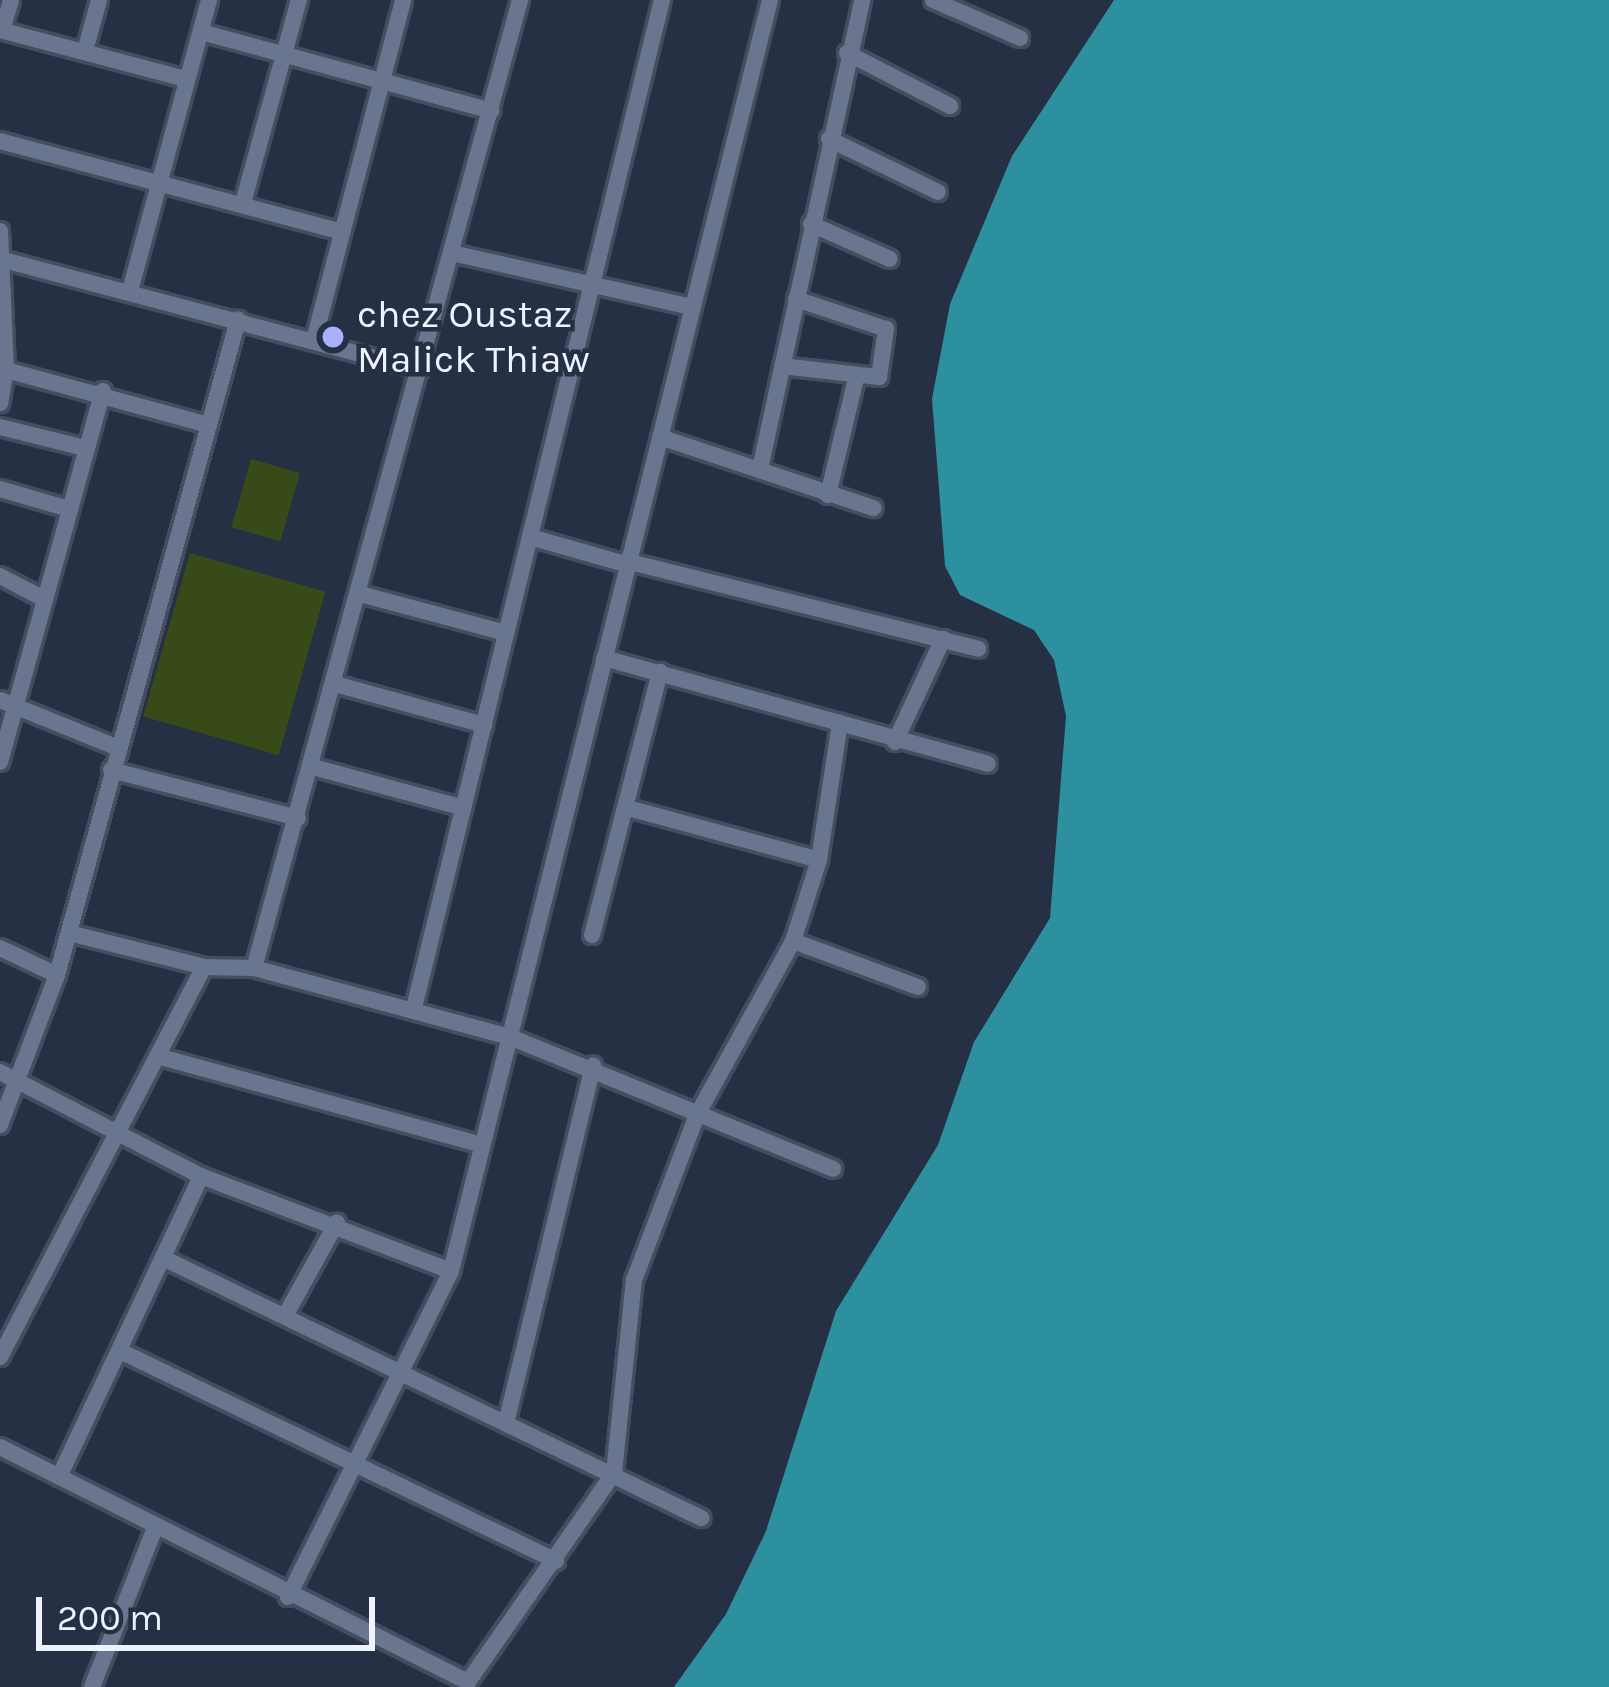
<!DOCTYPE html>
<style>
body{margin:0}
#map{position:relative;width:1609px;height:1687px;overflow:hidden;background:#263045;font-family:Karla,sans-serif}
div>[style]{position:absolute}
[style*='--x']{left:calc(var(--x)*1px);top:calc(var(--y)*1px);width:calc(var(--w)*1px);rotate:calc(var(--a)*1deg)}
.green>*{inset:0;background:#374a18;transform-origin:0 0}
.water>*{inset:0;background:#2d909e}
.roads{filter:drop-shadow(3px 0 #454d5e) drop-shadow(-3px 0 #454d5e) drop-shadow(0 3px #454d5e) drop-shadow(0 -3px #454d5e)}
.minor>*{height:16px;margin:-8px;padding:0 8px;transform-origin:8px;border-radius:8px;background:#6a768f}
.dots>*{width:33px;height:33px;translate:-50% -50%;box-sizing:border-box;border:6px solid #263045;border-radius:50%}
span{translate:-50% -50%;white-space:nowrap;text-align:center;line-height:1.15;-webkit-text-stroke:9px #263045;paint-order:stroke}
.poi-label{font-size:39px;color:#eef3ff}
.left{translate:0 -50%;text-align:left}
.scale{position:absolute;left:36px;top:1597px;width:339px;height:54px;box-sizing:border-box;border:6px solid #eef3ff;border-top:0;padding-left:15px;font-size:36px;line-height:42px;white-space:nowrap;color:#eef3ff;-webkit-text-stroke:9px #263045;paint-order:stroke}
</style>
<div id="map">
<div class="green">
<div style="left:251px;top:459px;width:51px;height:71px;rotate:16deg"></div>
<div style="left:190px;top:553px;width:141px;height:170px;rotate:16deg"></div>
</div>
<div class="water">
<div style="clip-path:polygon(1114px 0,1609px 0,1609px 1687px,674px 1687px,726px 1614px,766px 1531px,836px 1311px,938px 1145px,974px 1042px,1050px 918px,1066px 716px,1054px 660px,1034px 630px,960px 595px,945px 566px,932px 399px,950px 304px,1012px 156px)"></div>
</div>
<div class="roads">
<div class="minor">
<div style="--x:933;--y:0;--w:95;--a:23.6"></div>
<div style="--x:0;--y:30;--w:191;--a:14.8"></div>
<div style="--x:2;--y:30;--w:31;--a:-73"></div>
<div style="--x:201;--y:32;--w:301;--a:15.2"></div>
<div style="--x:85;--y:51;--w:53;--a:-74.6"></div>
<div style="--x:847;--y:53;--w:116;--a:27.2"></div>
<div style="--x:829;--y:139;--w:121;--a:25.9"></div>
<div style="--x:0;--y:141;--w:354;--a:14.9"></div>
<div style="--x:243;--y:203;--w:211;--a:-74.6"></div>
<div style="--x:811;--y:224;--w:86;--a:23.9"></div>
<div style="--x:0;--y:231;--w:139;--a:87.5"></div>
<div style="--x:6;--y:370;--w:34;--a:100"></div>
<div style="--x:452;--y:253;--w:246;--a:12.7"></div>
<div style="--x:0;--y:259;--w:435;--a:14.8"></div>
<div style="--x:130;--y:291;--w:302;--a:-74.8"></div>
<div style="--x:314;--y:340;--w:351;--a:-75.3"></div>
<div style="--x:782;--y:366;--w:98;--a:6.5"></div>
<div style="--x:879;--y:377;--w:49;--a:-81.7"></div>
<div style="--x:886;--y:329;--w:95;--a:-161.6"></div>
<div style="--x:6;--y:370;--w:210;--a:15.2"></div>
<div style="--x:0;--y:427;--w:88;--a:13.9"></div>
<div style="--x:660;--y:437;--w:225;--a:18.4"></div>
<div style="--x:760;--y:469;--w:480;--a:-77.7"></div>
<div style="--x:0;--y:489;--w:72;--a:16.2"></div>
<div style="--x:828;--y:495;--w:120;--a:-76.5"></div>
<div style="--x:530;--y:537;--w:99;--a:15.9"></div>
<div style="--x:626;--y:561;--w:363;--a:14"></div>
<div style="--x:0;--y:576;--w:50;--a:27.6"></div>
<div style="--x:360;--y:594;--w:151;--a:15"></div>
<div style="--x:604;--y:658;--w:398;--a:15.4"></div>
<div style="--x:335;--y:684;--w:155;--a:15.4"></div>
<div style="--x:0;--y:700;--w:125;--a:22.1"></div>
<div style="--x:895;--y:742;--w:114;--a:-65"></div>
<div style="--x:0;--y:762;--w:385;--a:-74.5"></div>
<div style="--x:313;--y:767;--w:156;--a:15.2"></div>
<div style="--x:111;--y:770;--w:193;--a:14.4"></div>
<div style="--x:628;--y:808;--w:198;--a:15.2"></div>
<div style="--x:69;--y:933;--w:139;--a:14.1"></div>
<div style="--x:204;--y:967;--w:50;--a:1.1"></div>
<div style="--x:254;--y:968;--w:265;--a:15.1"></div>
<div style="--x:510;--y:1037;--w:349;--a:22.2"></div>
<div style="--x:592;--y:935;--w:272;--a:-75.5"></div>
<div style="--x:793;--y:941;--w:133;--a:20.2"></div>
<div style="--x:0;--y:948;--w:63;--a:25.3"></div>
<div style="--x:254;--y:968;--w:1004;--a:-74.63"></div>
<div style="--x:414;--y:1008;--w:1038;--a:-76.18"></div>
<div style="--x:157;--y:1056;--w:334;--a:15.3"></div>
<div style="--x:0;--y:1072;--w:226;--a:27.4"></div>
<div style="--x:201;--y:1176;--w:267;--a:20.8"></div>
<div style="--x:0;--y:1125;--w:160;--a:-69.2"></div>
<div style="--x:57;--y:975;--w:680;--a:-74.55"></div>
<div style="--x:163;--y:1258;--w:598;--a:25.79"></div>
<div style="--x:285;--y:1316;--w:107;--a:-61"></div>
<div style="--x:120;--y:1351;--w:484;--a:25.7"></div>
<div style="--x:0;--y:1357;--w:440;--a:-62.4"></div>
<div style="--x:507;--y:1419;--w:364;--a:-76.3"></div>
<div style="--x:0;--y:1447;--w:524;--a:26.66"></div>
<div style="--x:468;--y:1682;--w:255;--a:-55.1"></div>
<div style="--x:614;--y:1473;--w:194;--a:-84.1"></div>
<div style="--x:634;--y:1280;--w:177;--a:-69.1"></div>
<div style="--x:697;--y:1115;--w:199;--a:-61.1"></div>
<div style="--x:793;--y:941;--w:85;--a:-72.2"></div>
<div style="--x:819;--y:860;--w:139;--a:-81.3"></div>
<div style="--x:59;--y:1477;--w:333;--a:-64.7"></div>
<div style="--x:288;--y:1597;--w:364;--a:-63.4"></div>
<div style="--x:451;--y:1271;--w:1310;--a:-75.91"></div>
<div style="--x:92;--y:1687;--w:171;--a:-68.4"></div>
</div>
</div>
<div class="dots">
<div style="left:333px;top:337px;background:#aab0fb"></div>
</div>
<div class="poi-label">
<span class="left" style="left:357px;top:337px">chez Oustaz<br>Malick Thiaw</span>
</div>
<div class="scale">200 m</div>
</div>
